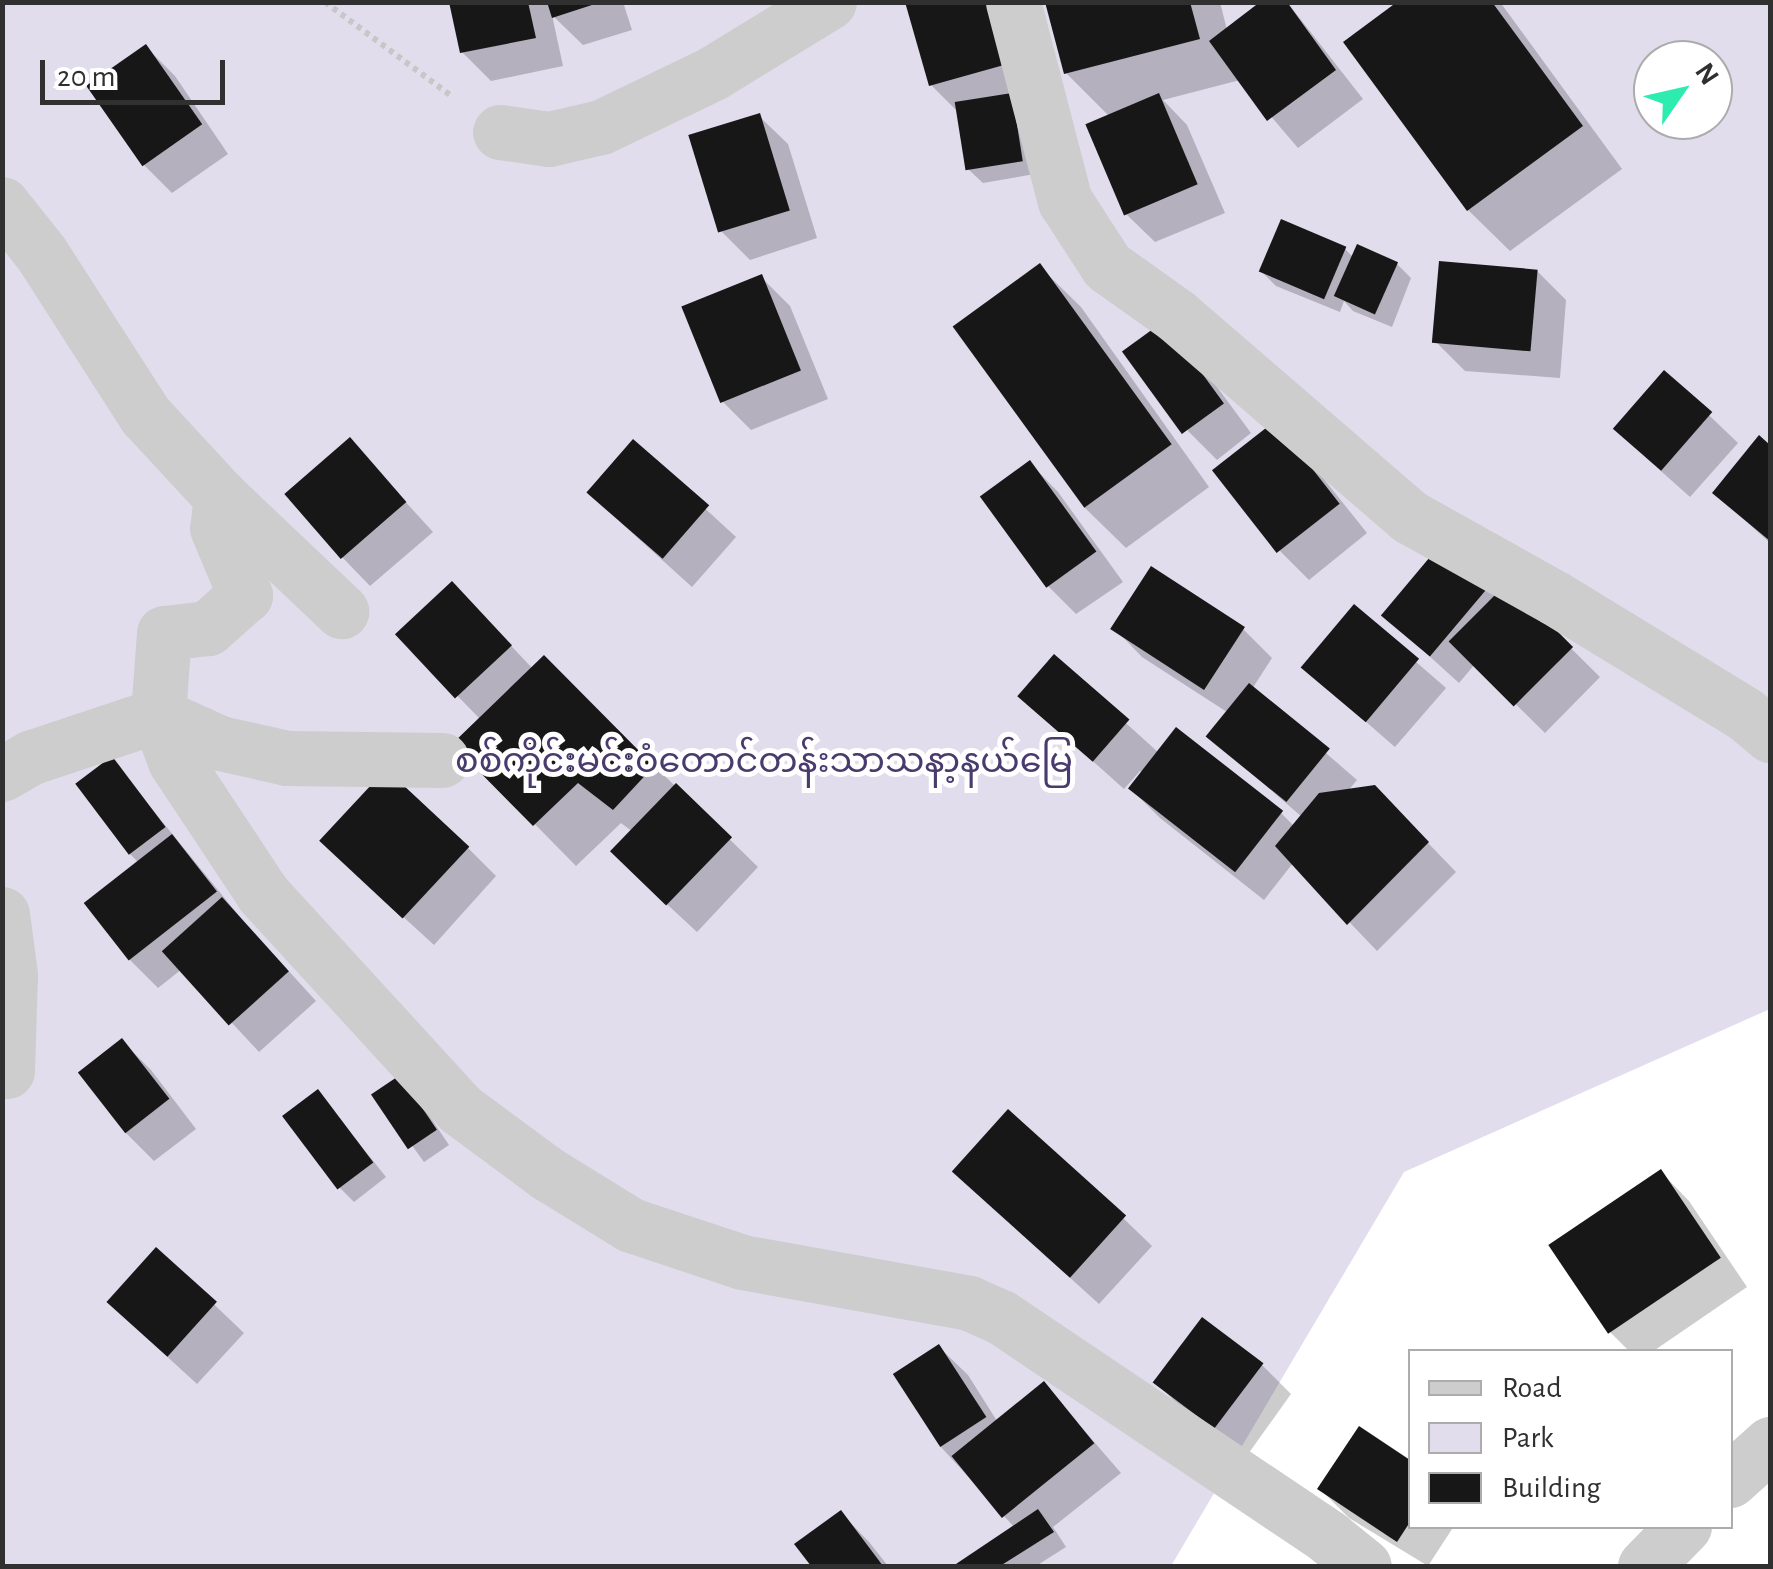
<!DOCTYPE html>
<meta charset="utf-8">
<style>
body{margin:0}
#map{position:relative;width:1773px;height:1569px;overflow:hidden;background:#fff;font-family:"Alegreya Sans","Noto Sans Myanmar",sans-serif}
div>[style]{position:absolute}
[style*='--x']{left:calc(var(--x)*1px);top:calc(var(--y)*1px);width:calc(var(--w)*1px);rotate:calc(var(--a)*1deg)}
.green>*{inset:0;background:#e1dded}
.shadow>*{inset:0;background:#0003;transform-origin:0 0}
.building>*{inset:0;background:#171717;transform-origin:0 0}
.path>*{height:6px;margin-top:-3px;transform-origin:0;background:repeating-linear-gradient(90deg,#c7c7c7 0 5px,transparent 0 10px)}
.minor>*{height:55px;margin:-27.5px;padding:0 27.5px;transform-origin:27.5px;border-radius:27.5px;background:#cdcdcd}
span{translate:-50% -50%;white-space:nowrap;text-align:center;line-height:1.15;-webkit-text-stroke:10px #fff;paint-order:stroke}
.park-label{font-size:35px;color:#493b6d}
.frame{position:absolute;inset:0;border:5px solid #303030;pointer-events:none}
.legend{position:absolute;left:1408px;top:1349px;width:325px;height:180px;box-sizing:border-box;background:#fff;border:2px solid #acacac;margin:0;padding:12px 18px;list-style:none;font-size:30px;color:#303030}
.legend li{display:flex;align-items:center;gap:20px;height:50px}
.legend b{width:50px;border:2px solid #acacac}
.north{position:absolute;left:1633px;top:40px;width:100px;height:100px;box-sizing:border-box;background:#fff;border:2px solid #acacac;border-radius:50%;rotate:56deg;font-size:28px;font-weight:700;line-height:40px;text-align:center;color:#303030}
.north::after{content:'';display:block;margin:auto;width:35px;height:45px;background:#2cecaf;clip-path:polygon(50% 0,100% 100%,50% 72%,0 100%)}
.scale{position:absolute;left:40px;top:60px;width:185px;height:45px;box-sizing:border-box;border:5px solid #303030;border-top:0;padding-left:12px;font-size:30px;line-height:35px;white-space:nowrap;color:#303030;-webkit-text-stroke:8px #fff;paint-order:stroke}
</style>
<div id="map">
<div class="green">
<div style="clip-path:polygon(evenodd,3px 3px,1770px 3px,1770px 1009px,1404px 1172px,1171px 1566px,3px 1566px,3px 3px,1653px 60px,1713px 60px,1713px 120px,1653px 120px,1653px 60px)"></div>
</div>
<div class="shadow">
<div style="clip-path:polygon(452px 2px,623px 2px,632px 30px,583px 45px,552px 15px,563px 66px,491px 81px,462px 52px)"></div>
<div style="clip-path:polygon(1013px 2px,1035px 174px,983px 183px,968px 169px,959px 113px,931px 85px)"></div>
<div style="clip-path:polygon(1047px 2px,1220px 2px,1227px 30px,1287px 2px,1363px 99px,1298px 148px,1240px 80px,1163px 100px,1187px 125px,1225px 213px,1155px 242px,1126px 214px,1110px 117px,1066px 73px)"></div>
<div style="clip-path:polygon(1401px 2px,1500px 2px,1622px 169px,1510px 251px,1468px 210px)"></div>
<div style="clip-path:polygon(146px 47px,175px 76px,228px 154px,172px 193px,143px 164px)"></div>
<div style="clip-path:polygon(759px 116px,788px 144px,817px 238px,750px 260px,721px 231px)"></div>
<div style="clip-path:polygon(1345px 249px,1354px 258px,1397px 264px,1411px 278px,1392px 327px,1353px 311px,1344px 301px,1340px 312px,1276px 286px,1262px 272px)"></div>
<div style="clip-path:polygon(1039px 266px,1081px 307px,1209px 487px,1126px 548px,1084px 507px)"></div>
<div style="clip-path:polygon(1537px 271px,1566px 300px,1560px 378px,1465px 371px,1436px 342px)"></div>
<div style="clip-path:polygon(761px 277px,790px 306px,828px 399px,751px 430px,722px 401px)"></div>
<div style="clip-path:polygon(1192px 353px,1251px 433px,1217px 460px,1188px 431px)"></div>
<div style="clip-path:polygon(1665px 373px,1738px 443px,1690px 497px,1644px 456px)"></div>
<div style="clip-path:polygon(1759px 438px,1770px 448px,1770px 543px,1715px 493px)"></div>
<div style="clip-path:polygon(349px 440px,433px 532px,370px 586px,342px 557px)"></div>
<div style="clip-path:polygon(634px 443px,736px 537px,692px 587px,619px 521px)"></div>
<div style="clip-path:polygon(1303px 453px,1367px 533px,1309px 580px,1280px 551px)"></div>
<div style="clip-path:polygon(1030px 463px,1058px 492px,1123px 582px,1076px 614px,1048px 586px)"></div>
<div style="clip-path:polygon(1441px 548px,1508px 586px,1600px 677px,1545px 733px,1475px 664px,1459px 683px,1384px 615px)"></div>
<div style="left:1354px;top:608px;width:122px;height:78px;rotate:41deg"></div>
<div style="clip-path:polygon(480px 613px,533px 669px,544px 658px,758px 867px,697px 932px,642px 881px,633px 832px,621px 823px,576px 866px,456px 744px,481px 720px,399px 636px)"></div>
<div style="clip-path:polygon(1114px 628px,1243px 629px,1272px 658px,1252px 689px,1357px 780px,1347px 792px,1403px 817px,1456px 872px,1377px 951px,1293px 863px,1264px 900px,1160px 818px,1131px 789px,1143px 773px,1140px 771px,1124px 789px,1020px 696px,1054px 658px,1159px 753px,1281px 813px,1294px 826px,1302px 817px,1212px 739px,1230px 714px,1142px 657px)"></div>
<div style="clip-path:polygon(112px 760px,244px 922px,316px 1001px,259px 1052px,182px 969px,158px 988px,129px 959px,139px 863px,129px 853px)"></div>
<div style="clip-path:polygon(468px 848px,496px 876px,434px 945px,352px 870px)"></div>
<div style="clip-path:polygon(122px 1041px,151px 1070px,196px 1129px,154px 1161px,125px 1132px)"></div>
<div style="clip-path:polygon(318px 1092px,386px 1177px,354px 1202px,340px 1188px)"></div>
<div style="clip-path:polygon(414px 1093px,449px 1145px,424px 1162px,375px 1095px)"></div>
<div style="clip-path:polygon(1661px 1172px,1689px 1201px,1747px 1287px,1652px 1352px,1630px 1352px,1610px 1332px,1552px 1246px)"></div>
<div style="clip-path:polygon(984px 1200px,1123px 1218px,1152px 1246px,1099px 1304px)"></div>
<div style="clip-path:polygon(157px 1250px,244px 1333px,197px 1384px,138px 1330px)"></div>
<div style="clip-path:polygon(939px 1347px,968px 1375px,997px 1421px,1044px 1384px,1121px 1473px,1053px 1527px,1066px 1547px,1036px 1566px,957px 1566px,1015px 1528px,940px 1446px)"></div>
<div style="clip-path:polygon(1262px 1365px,1291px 1394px,1246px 1457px,1185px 1411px,1156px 1383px)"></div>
<div style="clip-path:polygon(1360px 1429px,1410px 1463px,1410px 1526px,1454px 1526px,1428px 1566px,1349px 1518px,1320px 1489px)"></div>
<div style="clip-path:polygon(841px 1513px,869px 1542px,888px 1566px,814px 1566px,797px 1544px)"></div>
</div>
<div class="building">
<div style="clip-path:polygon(449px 2px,528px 2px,536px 38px,460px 53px)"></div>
<div style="clip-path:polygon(547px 2px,598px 2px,598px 3px,552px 18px)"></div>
<div style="clip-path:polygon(905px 2px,994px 2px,1011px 63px,929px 86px)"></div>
<div style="clip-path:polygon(1045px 2px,1190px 2px,1200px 39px,1064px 74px)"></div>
<div style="clip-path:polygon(1260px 2px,1287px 2px,1336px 70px,1267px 121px,1209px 41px)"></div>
<div style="clip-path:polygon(1397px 2px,1492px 2px,1583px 126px,1467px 211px,1343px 42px)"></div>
<div style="left:146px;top:44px;width:98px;height:73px;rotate:55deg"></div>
<div style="left:1012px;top:93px;width:69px;height:58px;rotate:81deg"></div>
<div style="left:1159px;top:93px;width:99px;height:80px;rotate:67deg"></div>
<div style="left:760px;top:113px;width:102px;height:75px;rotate:73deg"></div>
<div style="left:1281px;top:219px;width:71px;height:57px;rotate:23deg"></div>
<div style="left:1357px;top:244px;width:45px;height:57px;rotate:24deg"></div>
<div style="left:1439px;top:261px;width:99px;height:82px;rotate:5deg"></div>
<div style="left:1040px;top:263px;width:224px;height:108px;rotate:54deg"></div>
<div style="left:762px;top:274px;width:104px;height:87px;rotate:68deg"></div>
<div style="left:1164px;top:321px;width:102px;height:52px;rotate:54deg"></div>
<div style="left:1664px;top:370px;width:64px;height:78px;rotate:41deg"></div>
<div style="left:1275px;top:421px;width:105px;height:80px;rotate:52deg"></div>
<div style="clip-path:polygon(1759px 435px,1770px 445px,1770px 541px,1712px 493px)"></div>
<div style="left:350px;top:437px;width:86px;height:87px;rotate:49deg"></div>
<div style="left:633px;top:439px;width:101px;height:71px;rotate:41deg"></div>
<div style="left:1030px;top:460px;width:113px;height:62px;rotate:54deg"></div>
<div style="left:1440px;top:545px;width:64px;height:92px;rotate:40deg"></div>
<div style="left:1151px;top:566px;width:112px;height:75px;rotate:33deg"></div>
<div style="left:452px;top:581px;width:88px;height:78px;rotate:47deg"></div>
<div style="left:1508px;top:582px;width:92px;height:84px;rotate:45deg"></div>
<div style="left:1354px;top:604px;width:85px;height:83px;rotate:40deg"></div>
<div style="left:1054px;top:654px;width:100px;height:56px;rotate:41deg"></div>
<div style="clip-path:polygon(544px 655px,654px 766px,613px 810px,578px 783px,533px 826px,452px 744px)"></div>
<div style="left:1249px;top:683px;width:104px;height:69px;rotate:39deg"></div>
<div style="left:1176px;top:727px;width:136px;height:78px;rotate:38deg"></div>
<div style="left:112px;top:756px;width:89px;height:46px;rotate:53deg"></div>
<div style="left:386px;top:769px;width:114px;height:98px;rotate:43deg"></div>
<div style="left:676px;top:783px;width:78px;height:95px;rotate:44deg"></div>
<div style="clip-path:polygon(1375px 785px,1429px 842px,1347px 925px,1275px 846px,1319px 793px)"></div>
<div style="left:172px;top:834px;width:73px;height:112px;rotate:52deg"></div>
<div style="left:222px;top:897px;width:100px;height:81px;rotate:48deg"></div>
<div style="left:122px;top:1038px;width:77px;height:56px;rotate:52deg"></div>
<div style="left:400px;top:1075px;width:66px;height:35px;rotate:56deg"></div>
<div style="left:318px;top:1089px;width:92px;height:45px;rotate:53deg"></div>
<div style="left:1008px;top:1109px;width:159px;height:84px;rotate:42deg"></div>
<div style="left:1661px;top:1169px;width:107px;height:136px;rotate:56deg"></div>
<div style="left:156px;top:1247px;width:82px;height:74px;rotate:42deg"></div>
<div style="left:1202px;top:1317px;width:77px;height:82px;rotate:37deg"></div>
<div style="left:939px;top:1344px;width:87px;height:55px;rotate:57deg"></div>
<div style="left:1044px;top:1381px;width:80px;height:119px;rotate:51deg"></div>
<div style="clip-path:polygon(1359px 1426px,1410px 1460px,1410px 1522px,1397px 1542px,1317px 1489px)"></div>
<div style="clip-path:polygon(1038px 1509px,1054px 1532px,1000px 1566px,953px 1566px)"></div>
<div style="clip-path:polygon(841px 1510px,883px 1566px,811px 1566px,794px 1544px)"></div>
</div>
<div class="path">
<div style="--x:325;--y:2;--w:159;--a:36.6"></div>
</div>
<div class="minor">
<div style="--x:1013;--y:2;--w:206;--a:75.4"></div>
<div style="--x:1065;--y:201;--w:77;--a:57.1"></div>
<div style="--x:1107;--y:266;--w:86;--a:35.5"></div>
<div style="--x:1177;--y:316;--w:308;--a:40.8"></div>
<div style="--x:1410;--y:517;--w:166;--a:29.2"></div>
<div style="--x:1555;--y:598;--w:223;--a:31.4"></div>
<div style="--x:1745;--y:714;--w:33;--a:40"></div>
<div style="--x:500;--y:132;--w:49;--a:8.1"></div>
<div style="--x:549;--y:139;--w:53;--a:-13"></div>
<div style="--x:601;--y:127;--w:124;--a:-25.7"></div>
<div style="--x:713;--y:73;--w:136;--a:-31.5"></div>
<div style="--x:2;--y:204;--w:63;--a:51.5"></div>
<div style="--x:41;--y:253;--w:193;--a:57.3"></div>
<div style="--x:145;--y:415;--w:112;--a:47.2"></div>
<div style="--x:221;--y:497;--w:166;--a:43.5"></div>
<div style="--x:221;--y:497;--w:31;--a:97"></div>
<div style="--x:217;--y:528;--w:73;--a:67.3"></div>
<div style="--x:245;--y:595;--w:50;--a:138.3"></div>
<div style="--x:208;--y:628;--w:44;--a:173.5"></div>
<div style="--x:164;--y:633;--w:82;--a:94.2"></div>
<div style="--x:158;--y:715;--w:49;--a:69.7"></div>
<div style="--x:175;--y:761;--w:159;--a:56.5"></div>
<div style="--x:263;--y:894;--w:292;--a:47.5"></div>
<div style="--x:460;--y:1109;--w:109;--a:36.5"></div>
<div style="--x:548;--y:1174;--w:97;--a:31.6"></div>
<div style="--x:631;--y:1225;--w:117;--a:18.4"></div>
<div style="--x:742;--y:1262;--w:231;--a:10.2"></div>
<div style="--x:969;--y:1303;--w:35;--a:24"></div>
<div style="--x:1001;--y:1317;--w:394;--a:33.9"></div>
<div style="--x:1328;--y:1537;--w:46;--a:38.9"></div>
<div style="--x:2;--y:774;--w:34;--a:-30"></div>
<div style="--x:32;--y:757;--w:133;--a:-18.4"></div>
<div style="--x:158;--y:715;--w:68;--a:24.3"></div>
<div style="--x:220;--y:743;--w:69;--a:12.6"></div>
<div style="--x:287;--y:758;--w:155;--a:0.7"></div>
<div style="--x:2;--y:914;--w:62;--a:82.5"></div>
<div style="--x:10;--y:975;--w:96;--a:91.8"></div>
<div style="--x:1730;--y:1480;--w:54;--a:-42"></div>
<div style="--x:1645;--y:1566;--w:56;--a:-45.7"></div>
</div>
<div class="park-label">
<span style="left:764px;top:762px">စစ်ကိုင်းမင်းဝံတောင်တန်းသာသနာ့နယ်မြေ</span>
</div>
<div class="frame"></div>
<ul class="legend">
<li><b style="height:12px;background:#cdcdcd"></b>Road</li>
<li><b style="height:28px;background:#e1dded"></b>Park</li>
<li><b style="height:28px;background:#171717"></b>Building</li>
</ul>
<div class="north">N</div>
<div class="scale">20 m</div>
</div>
